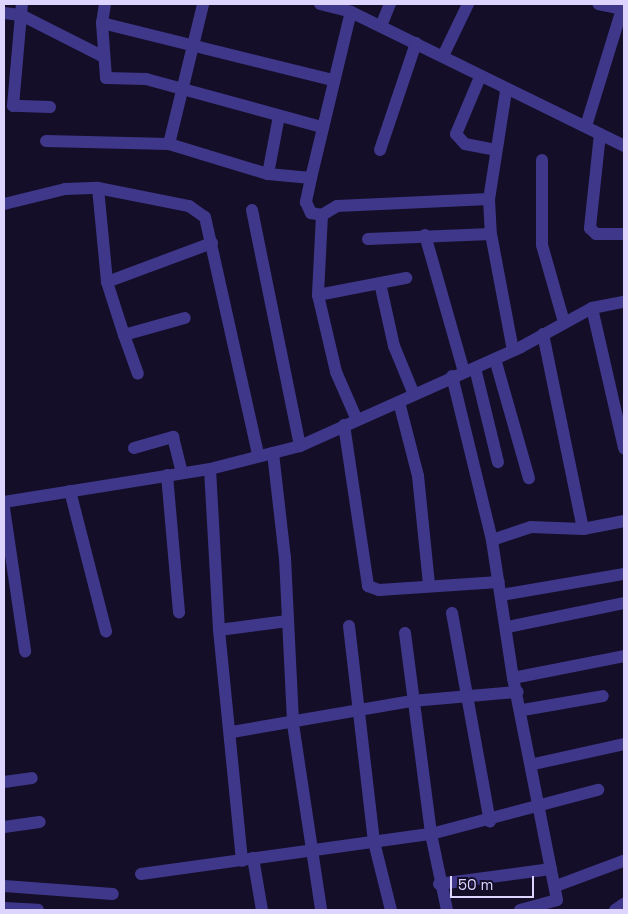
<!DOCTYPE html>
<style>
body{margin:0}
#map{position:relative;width:628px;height:914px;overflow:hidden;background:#140e28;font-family:"Space Grotesk",sans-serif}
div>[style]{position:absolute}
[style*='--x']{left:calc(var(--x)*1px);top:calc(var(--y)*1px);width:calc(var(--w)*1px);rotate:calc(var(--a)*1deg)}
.minor>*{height:12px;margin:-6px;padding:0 6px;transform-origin:6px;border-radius:6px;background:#3f378a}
span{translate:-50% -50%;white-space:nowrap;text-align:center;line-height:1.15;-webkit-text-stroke:4.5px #140e28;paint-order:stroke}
.frame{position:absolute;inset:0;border:5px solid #ddd5ff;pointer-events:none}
.scale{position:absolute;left:450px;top:876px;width:84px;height:22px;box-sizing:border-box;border:2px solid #ddd5ff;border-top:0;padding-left:6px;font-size:15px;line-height:18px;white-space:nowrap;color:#ddd5ff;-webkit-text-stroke:4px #140e28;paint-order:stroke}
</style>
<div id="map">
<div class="minor">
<div style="--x:105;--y:4;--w:19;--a:99"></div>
<div style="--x:102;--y:23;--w:237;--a:13.9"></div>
<div style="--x:320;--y:4;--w:32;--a:14"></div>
<div style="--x:351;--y:12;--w:304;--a:26.1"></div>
<div style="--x:4;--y:13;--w:17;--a:7"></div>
<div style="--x:21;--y:15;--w:11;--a:-85"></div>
<div style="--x:102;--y:23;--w:55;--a:85.8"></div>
<div style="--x:106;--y:78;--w:40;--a:1.4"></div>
<div style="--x:146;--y:79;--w:182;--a:15.3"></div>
<div style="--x:381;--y:26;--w:24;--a:-68"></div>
<div style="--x:443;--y:56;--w:58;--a:-64.3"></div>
<div style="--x:480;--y:77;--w:62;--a:112.8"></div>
<div style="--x:456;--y:134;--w:13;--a:48"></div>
<div style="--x:465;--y:144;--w:31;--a:11"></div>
<div style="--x:506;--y:91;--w:109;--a:98.9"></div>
<div style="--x:489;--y:199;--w:35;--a:87"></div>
<div style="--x:491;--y:234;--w:118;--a:79.3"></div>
<div style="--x:50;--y:107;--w:37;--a:-178"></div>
<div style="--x:13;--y:106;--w:91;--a:-85"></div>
<div style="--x:21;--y:15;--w:91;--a:26.8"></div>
<div style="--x:586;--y:126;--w:122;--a:-72.9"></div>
<div style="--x:622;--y:9;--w:24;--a:-168"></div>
<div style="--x:600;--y:134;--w:95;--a:96.1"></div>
<div style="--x:590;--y:228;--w:8;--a:45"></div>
<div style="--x:596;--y:234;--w:28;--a:0"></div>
<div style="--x:46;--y:141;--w:123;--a:1.4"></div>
<div style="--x:169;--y:144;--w:103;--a:16.9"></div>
<div style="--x:268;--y:174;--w:43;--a:5.3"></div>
<div style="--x:311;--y:178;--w:171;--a:-76.5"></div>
<div style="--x:169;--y:144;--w:144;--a:-76.3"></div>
<div style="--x:380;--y:150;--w:113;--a:-71.4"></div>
<div style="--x:542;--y:160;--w:85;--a:90"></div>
<div style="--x:542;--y:245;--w:80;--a:74.1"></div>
<div style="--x:268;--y:174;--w:59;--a:-79.3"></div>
<div style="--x:311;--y:178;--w:25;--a:102"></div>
<div style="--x:306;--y:202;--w:12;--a:66"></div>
<div style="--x:311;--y:213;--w:11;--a:10"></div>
<div style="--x:322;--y:215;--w:17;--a:-31"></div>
<div style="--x:337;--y:206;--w:152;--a:-2.6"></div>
<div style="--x:98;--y:188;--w:94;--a:84.5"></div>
<div style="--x:107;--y:282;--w:56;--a:72.2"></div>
<div style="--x:124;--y:335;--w:63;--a:-15.6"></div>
<div style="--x:4;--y:204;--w:63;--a:-13.8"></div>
<div style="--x:65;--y:189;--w:33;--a:-2"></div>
<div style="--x:98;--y:188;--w:93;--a:11.2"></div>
<div style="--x:189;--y:206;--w:19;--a:35"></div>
<div style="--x:205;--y:217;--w:243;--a:77.4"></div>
<div style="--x:252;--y:210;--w:241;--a:78.5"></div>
<div style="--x:322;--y:215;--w:80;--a:92.9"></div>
<div style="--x:318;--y:295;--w:79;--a:76.8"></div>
<div style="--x:336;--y:372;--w:52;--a:66.4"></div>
<div style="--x:425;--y:235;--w:142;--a:74.1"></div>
<div style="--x:368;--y:239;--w:123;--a:-2.3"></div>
<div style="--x:107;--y:282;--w:112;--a:-20.4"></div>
<div style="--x:380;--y:283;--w:65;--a:77.5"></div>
<div style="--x:394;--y:346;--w:50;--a:67.6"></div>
<div style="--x:318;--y:295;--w:90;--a:-10.9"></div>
<div style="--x:592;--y:308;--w:144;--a:77.1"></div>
<div style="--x:543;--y:334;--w:199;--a:78.4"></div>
<div style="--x:124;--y:335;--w:41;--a:70.3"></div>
<div style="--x:495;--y:359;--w:124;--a:74.1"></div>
<div style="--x:475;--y:368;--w:97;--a:76.3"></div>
<div style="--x:452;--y:376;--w:169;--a:76.3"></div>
<div style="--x:399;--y:402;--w:76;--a:75.6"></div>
<div style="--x:418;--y:476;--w:109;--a:84.2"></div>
<div style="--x:344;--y:425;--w:163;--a:81.5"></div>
<div style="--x:368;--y:586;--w:12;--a:20"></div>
<div style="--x:379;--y:590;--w:120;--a:-3.8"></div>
<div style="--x:134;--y:448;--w:41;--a:-15.8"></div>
<div style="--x:173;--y:437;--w:37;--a:76"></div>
<div style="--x:273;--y:453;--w:106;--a:83.5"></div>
<div style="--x:285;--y:558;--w:166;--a:87.2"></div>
<div style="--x:293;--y:724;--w:188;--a:81.4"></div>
<div style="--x:210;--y:469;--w:161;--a:86.8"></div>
<div style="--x:219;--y:630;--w:232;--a:84.3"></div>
<div style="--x:167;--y:475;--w:138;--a:85"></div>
<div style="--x:70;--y:491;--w:145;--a:75.6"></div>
<div style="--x:4;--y:502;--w:209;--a:-9.1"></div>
<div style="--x:210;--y:469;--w:93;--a:-14.3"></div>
<div style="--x:300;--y:446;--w:242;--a:-24.1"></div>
<div style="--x:521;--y:347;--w:81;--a:-28.8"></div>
<div style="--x:592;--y:308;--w:33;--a:-11"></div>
<div style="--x:4;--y:508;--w:145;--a:81.6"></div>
<div style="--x:501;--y:595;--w:125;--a:-9.7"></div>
<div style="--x:452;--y:613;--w:212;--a:79.7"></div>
<div style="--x:349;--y:626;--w:217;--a:83.4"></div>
<div style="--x:374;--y:842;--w:70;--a:76"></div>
<div style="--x:507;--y:627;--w:119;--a:-11.6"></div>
<div style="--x:219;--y:630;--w:69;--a:-7.5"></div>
<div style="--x:405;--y:633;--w:203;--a:82.6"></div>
<div style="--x:431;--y:834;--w:78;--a:78.1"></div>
<div style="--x:513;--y:678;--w:113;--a:-11.2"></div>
<div style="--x:523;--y:710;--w:81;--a:-9.9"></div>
<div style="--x:232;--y:732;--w:183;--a:-9.8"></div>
<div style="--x:412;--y:701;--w:106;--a:-4.9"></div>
<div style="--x:534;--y:764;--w:92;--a:-12.5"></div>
<div style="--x:4;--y:782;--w:28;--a:-8"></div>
<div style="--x:4;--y:827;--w:36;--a:-8"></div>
<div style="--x:253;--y:858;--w:53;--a:80.2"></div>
<div style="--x:141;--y:874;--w:293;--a:-7.9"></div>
<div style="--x:431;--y:834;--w:173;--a:-14.8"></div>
<div style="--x:439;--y:884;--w:113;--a:-7.6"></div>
<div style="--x:4;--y:886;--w:109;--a:4.2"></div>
<div style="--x:556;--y:886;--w:72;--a:-20.5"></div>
<div style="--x:4;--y:908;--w:34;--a:3"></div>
<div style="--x:520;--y:910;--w:38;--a:-15"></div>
<div style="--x:557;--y:900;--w:226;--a:-101.2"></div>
<div style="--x:513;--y:678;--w:140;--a:-98.7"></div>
<div style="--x:492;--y:540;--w:41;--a:-18.4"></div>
<div style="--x:531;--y:527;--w:52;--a:2.2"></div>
<div style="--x:583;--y:529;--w:42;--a:-11"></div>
<div style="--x:615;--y:910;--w:11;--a:-34"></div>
</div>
<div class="frame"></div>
<div class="scale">50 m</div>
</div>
